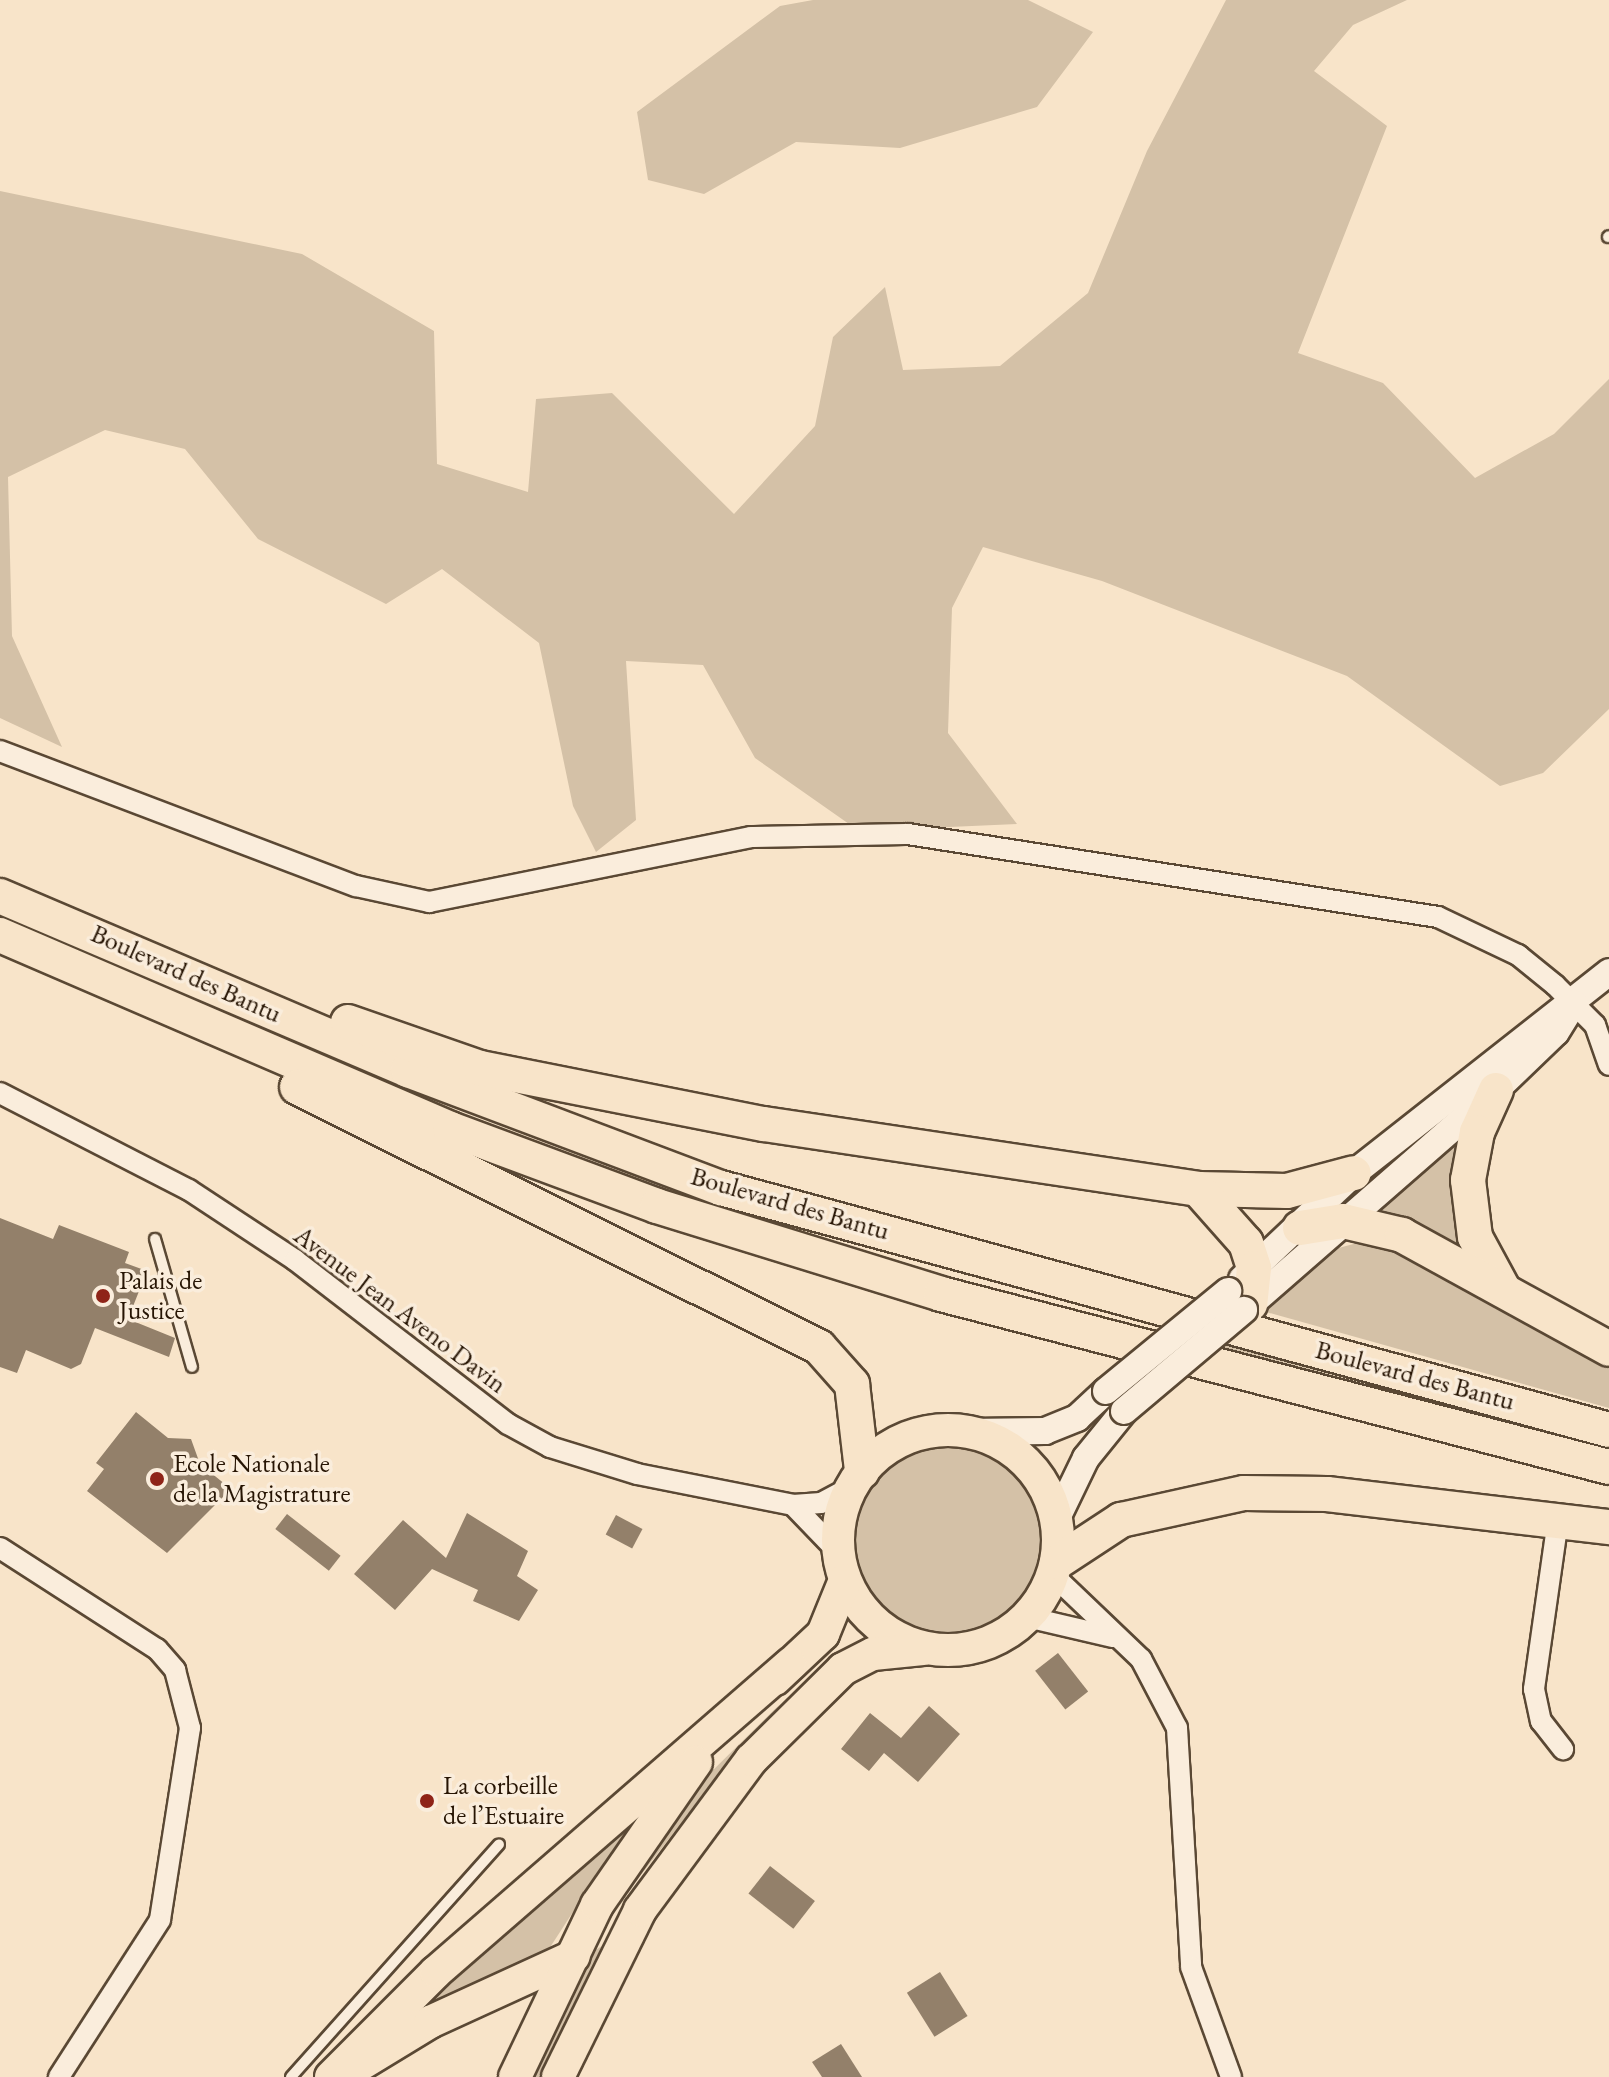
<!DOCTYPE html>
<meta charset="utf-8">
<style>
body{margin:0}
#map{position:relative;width:1609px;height:2077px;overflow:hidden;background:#f8e4c9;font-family:"EB Garamond",serif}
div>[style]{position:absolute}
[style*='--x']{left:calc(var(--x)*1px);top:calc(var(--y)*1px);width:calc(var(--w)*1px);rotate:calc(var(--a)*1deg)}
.green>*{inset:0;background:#d4c1a7}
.round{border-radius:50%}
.building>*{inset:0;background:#93806a;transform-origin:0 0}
.roads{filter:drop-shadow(2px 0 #5a4834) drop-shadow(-2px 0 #5a4834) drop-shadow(0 2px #5a4834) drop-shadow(0 -2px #5a4834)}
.service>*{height:10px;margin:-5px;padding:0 5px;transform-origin:5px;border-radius:5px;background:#faeddc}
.minor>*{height:20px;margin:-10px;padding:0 10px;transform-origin:10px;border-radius:10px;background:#faeddc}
.tertiary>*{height:26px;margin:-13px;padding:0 13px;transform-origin:13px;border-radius:13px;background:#faeddc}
.primary>*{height:32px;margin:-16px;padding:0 16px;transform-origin:16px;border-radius:16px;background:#f8e4c9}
.primary>.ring{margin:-16px;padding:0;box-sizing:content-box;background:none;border:32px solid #f8e4c9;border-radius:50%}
.trunk>*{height:34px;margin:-17px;padding:0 17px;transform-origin:17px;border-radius:17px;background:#f8e4c9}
.bridges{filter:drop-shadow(2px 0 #5a4834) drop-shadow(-2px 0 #5a4834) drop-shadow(0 2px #5a4834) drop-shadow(0 -2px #5a4834)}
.tertiary-bridge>*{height:26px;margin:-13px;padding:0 13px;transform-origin:13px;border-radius:13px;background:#faeddc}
.dots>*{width:22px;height:22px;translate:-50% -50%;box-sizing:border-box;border:4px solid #faeddc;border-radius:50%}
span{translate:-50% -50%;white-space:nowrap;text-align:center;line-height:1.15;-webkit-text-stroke:7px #faeddc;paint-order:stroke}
.street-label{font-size:26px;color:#261403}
.poi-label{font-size:26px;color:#261403}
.left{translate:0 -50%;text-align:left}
</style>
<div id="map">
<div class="green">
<div style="clip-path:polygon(813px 0,1028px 0,1093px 32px,1037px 107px,900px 148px,796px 142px,704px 194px,648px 180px,637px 112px,780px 6px)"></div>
<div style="clip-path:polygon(1226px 0,1407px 0,1353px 25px,1314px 71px,1387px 126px,1298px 353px,1383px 383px,1475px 478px,1554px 434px,1609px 379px,1609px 709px,1543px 773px,1500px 786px,1347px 676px,1102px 581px,983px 547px,952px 608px,948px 733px,1017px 824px,859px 831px,755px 758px,703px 665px,626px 661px,636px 820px,596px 852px,573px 806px,539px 643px,442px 569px,386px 604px,258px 539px,185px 449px,105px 430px,8px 477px,12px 636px,62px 747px,0 718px,0 191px,302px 254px,434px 331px,437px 464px,528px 492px,536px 399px,612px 393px,734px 514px,815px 426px,833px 337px,885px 287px,903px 370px,1000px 366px,1088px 293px,1147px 151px)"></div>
<div style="clip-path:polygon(1466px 1130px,1477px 1265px,1372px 1214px)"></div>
<div style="clip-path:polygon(1376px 1238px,1609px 1362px,1609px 1408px,1266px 1312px,1331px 1250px)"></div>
<div style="clip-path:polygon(1222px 1334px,1609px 1442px,1609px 1457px,1206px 1347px)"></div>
<div class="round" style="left:853px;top:1446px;width:190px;height:190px"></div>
<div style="clip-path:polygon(780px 1704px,722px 1770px,610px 1915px,704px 1779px)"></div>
<div style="clip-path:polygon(630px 1824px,547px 1952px,398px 2021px)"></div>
<div style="clip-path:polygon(602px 1946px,544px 2077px,533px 2077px,584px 1957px)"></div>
</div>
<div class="building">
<div style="clip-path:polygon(0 1218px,53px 1239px,59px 1225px,129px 1252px,125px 1263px,147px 1271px,128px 1319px,175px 1338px,169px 1357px,95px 1328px,81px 1364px,71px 1369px,26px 1350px,17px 1373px,0 1367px)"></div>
<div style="clip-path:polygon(136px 1412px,168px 1438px,191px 1439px,200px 1464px,231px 1489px,167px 1553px,87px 1491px,104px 1469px,96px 1463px)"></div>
<div style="clip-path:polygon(467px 1513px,528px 1551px,517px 1576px,538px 1590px,519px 1621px,473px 1601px,478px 1590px,432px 1569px,395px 1610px,354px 1574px,403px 1520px,446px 1558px)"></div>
<div style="left:287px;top:1514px;width:68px;height:19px;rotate:38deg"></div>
<div style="left:616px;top:1515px;width:30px;height:22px;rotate:28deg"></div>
<div style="left:1058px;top:1653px;width:49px;height:29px;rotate:52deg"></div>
<div style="clip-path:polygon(929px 1706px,960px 1734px,918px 1782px,884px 1753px,869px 1771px,841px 1749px,870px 1713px,901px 1738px)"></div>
<div style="left:770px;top:1866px;width:57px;height:35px;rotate:38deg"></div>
<div style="left:940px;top:1972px;width:52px;height:39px;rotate:58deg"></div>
<div style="clip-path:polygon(841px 2044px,862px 2077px,822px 2077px,812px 2062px)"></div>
</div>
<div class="roads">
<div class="service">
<div style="--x:1608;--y:237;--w:1;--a:-45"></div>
<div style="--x:155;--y:1239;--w:133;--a:73.9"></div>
<div style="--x:291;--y:2077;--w:312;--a:-48.2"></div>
</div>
<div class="minor">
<div style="--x:0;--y:751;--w:381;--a:20.8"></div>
<div style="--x:356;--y:886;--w:75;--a:12.4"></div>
<div style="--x:429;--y:902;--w:328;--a:-11.4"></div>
<div style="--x:751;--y:837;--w:157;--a:-1.1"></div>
<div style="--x:908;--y:834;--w:536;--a:8.9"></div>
<div style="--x:1438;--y:917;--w:89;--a:25.4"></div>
<div style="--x:1518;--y:955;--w:48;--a:39"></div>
<div style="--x:1555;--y:985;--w:57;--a:45"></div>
<div style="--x:1595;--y:1025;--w:42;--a:70.7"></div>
<div style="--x:0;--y:1093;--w:212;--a:27.2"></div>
<div style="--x:189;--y:1190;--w:127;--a:33.4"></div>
<div style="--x:295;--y:1260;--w:269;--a:37.6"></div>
<div style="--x:508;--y:1424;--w:48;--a:28.7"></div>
<div style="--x:550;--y:1447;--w:91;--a:17.2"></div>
<div style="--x:637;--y:1474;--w:159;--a:11.2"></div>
<div style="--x:793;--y:1505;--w:28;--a:-4"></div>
<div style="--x:821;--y:1503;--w:34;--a:-28"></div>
<div style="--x:793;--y:1505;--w:65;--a:46.2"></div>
<div style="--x:1558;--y:1520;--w:171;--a:98.1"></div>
<div style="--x:1534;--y:1689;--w:33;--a:78"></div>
<div style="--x:1541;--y:1721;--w:36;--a:52"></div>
<div style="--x:0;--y:1548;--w:187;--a:32.8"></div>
<div style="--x:157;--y:1649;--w:28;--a:49"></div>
<div style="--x:175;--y:1670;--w:60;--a:75.5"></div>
<div style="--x:190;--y:1728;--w:194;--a:98.9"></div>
<div style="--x:160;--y:1920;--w:187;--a:122.8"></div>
<div style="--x:1053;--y:1575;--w:122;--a:43.7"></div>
<div style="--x:1141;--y:1659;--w:78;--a:62.4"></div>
<div style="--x:1177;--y:1728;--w:239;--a:86.6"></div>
<div style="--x:1191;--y:1967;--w:117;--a:70"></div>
<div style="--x:1027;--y:1617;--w:88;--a:13.1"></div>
</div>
<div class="tertiary">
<div style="--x:1242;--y:1279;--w:154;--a:-43.4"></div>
<div style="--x:1354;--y:1173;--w:325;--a:-38.2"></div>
<div style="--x:1244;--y:1310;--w:335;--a:-41.1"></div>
<div style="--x:1496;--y:1090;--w:83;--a:-44"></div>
<div style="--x:1556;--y:1032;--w:34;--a:-58"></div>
<div style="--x:968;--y:1432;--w:77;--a:-0.7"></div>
<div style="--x:1045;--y:1431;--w:35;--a:-22"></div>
<div style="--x:1077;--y:1418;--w:40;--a:-43"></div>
<div style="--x:1057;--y:1518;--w:67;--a:-64.2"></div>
<div style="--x:1086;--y:1458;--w:60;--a:-51"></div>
</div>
<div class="primary">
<div class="ring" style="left:838px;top:1430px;width:188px;height:188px"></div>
<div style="--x:775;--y:1679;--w:66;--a:-43.2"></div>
<div style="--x:823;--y:1634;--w:58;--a:-67.8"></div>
<div style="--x:356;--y:2067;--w:87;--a:-31.3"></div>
<div style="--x:430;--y:2022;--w:158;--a:-24.6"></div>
<div style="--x:331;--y:2077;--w:148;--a:-45"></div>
<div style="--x:436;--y:1972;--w:469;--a:-41"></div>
<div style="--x:515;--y:2077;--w:191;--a:-64.5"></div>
<div style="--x:597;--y:1905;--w:174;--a:-55.3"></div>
<div style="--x:558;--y:2077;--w:186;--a:-63.8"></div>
<div style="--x:640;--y:1910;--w:187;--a:-53.5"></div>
<div style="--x:751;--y:1760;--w:129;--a:-44.7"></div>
<div style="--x:843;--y:1669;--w:34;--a:-27"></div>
<div style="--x:873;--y:1654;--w:50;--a:-5.7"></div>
</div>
<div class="trunk">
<div style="--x:0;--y:896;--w:444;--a:23.1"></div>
<div style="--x:408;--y:1070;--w:335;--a:20.7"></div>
<div style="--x:721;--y:1188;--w:920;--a:15.24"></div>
<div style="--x:0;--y:935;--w:490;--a:23.3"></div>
<div style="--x:450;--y:1129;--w:221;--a:20.4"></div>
<div style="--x:657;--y:1206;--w:297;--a:17.2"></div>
<div style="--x:941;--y:1294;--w:690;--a:14.52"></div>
<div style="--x:348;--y:1022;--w:140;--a:19.2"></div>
<div style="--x:480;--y:1068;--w:289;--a:11.2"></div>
<div style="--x:764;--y:1124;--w:439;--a:8.5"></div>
<div style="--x:1198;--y:1189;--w:89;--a:1.3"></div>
<div style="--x:1287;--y:1191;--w:69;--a:-15"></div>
<div style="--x:297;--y:1087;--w:583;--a:26.48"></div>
<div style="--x:819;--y:1347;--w:50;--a:48.3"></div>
<div style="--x:852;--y:1384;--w:88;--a:83.4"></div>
<div style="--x:1496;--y:1090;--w:46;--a:114.3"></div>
<div style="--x:1477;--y:1132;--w:49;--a:100.6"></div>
<div style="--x:1468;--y:1180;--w:57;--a:83"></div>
<div style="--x:1475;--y:1237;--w:57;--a:61.6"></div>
<div style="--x:1198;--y:1189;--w:72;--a:48.4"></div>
<div style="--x:1246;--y:1243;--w:26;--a:72"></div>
<div style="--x:1254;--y:1268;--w:36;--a:96"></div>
<div style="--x:1300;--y:1228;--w:44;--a:-9.2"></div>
<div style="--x:1343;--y:1221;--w:61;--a:13.3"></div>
<div style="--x:1402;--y:1235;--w:236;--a:28.8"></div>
<div style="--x:1057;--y:1562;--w:77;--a:-33.3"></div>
<div style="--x:1121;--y:1520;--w:126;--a:-12.4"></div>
<div style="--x:1244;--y:1493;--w:83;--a:0.7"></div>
<div style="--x:1327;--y:1494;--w:284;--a:6.7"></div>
</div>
</div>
<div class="bridges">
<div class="tertiary-bridge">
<div style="--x:1106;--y:1391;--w:158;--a:-39.3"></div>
<div style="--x:1124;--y:1411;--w:157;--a:-40.1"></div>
</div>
</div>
<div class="dots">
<div style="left:103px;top:1296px;background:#8f2418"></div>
<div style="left:157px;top:1479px;background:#8f2418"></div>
<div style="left:427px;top:1801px;background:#8f2418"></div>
</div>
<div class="street-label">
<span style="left:186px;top:974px;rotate:24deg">Boulevard des Bantu</span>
<span style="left:790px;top:1204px;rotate:16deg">Boulevard des Bantu</span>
<span style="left:400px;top:1310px;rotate:37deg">Avenue Jean Aveno Davin</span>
<span style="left:1415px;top:1376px;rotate:15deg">Boulevard des Bantu</span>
</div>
<div class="poi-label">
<span class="left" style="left:119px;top:1296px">Palais de<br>Justice</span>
<span class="left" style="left:173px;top:1479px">Ecole Nationale<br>de la Magistrature</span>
<span class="left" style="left:443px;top:1801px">La corbeille<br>de l’Estuaire</span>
</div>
</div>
